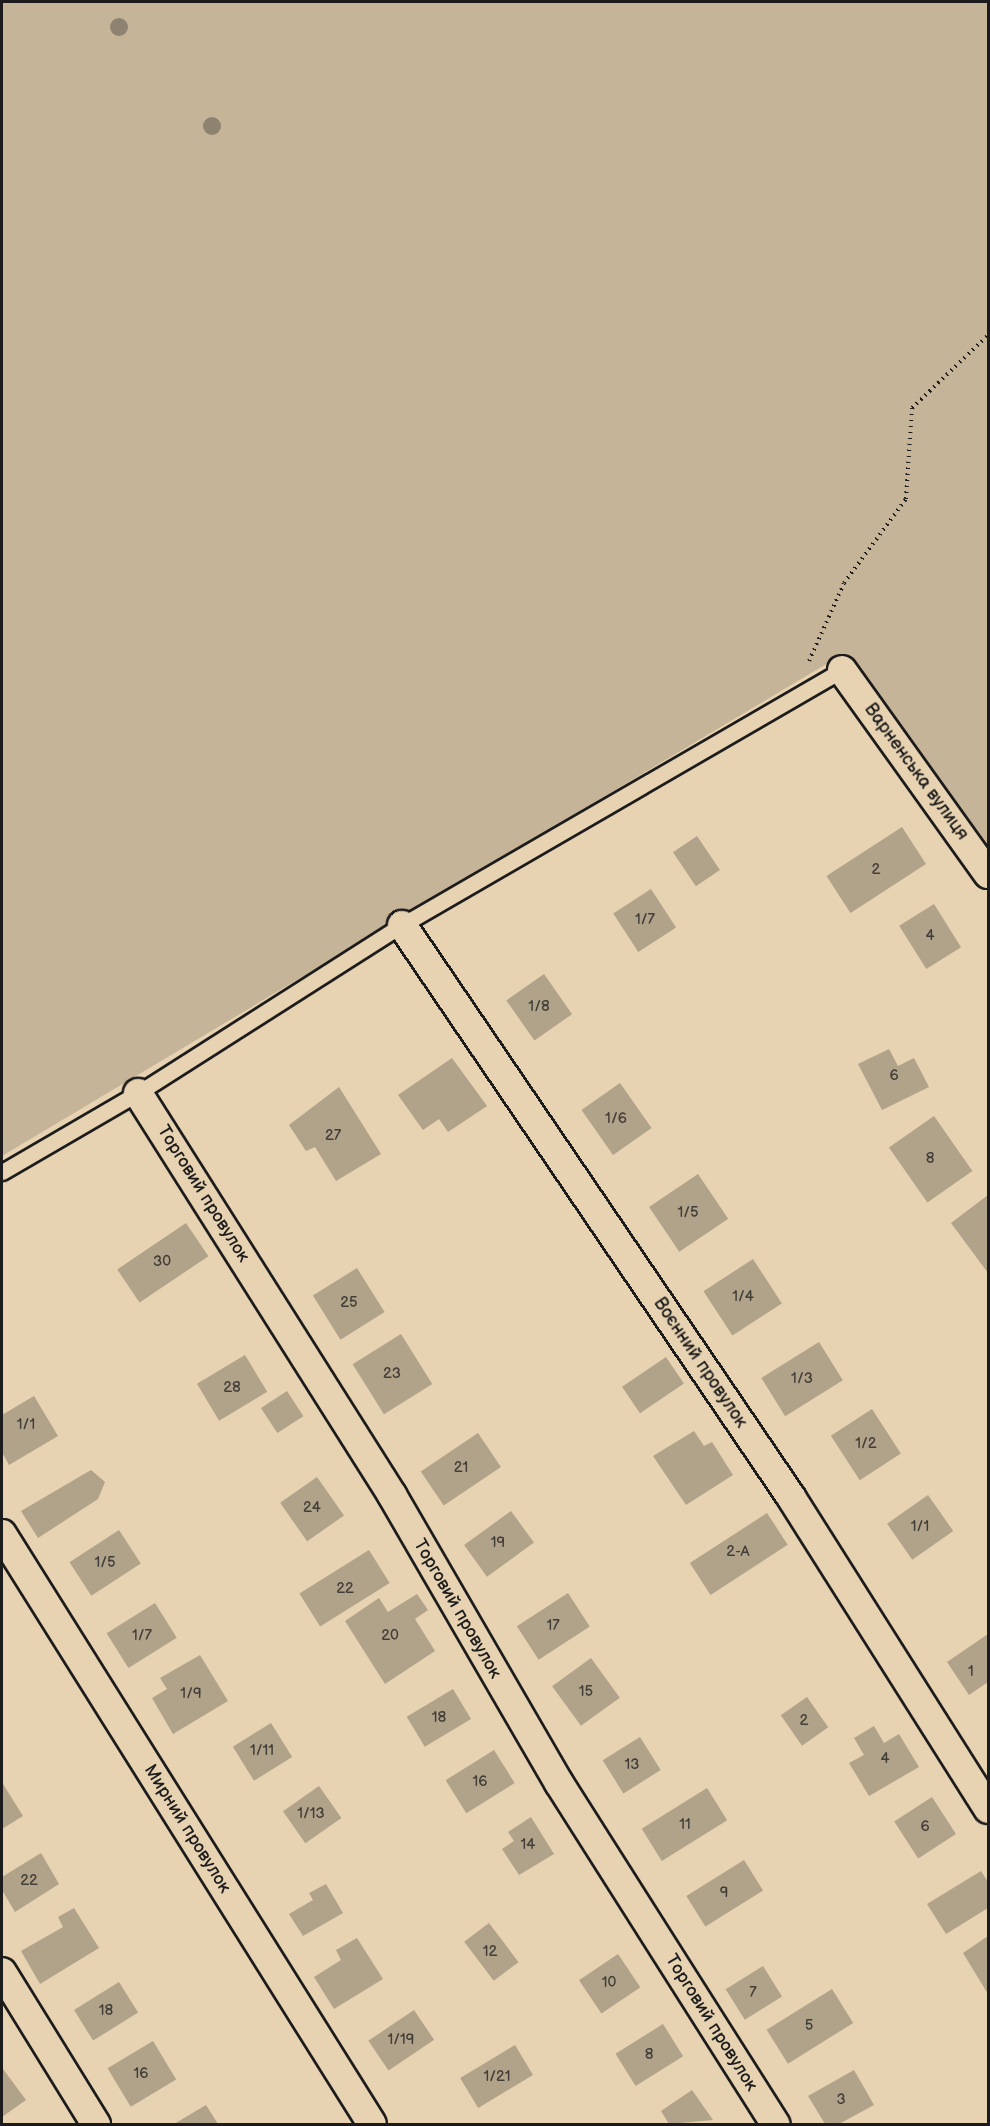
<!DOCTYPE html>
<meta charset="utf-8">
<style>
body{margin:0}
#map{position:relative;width:990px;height:2126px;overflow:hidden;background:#e7d2b1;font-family:"Balsamiq Sans",sans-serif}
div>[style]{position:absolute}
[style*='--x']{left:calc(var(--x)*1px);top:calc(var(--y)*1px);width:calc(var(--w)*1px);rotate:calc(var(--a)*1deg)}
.green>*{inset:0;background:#c6b499}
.building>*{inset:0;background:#b1a28a;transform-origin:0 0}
.path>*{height:4px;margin-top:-2px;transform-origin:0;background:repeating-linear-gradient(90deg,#1c1c1c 0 1.5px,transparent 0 6px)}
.roads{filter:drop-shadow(2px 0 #1c1c1c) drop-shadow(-2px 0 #1c1c1c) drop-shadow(0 2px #1c1c1c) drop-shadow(0 -2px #1c1c1c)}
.service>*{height:15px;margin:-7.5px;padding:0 7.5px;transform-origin:7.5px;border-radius:7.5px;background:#e7d2b1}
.minor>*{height:28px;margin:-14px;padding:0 14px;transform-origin:14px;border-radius:14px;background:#e7d2b1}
.trees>*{width:18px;height:18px;margin:-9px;border-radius:50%;background:#8e8370}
span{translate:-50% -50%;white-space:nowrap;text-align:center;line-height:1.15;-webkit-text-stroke:4.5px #e7d2b1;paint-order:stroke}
.number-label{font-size:15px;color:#413e38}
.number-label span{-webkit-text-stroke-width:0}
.street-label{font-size:18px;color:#1c1c1c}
.frame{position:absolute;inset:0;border:3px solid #1c1c1c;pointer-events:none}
</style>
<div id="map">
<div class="green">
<div style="clip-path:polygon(2px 2px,988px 2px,988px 874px,833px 660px,2px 1156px)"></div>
</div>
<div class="building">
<div style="left:902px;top:827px;width:44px;height:90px;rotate:57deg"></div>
<div style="left:697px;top:836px;width:41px;height:29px;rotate:56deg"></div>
<div style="left:651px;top:889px;width:46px;height:45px;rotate:57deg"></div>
<div style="left:934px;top:904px;width:51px;height:41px;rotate:58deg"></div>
<div style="left:544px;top:974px;width:49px;height:46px;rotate:55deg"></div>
<div style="clip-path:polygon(889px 1049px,898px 1066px,914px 1058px,929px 1087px,882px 1110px,858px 1064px)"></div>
<div style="clip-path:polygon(452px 1058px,487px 1106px,448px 1132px,439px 1119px,423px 1130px,398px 1095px)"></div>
<div style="left:620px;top:1083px;width:55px;height:47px;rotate:55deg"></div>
<div style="clip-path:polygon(339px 1087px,381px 1154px,336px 1181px,315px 1147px,306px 1151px,289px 1125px)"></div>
<div style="left:934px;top:1116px;width:67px;height:55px;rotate:55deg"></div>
<div style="left:698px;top:1174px;width:54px;height:59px;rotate:56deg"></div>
<div style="clip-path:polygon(988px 1195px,988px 1273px,951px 1223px)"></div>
<div style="left:186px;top:1223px;width:40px;height:83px;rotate:56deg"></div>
<div style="left:753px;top:1259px;width:53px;height:59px;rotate:57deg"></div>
<div style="left:357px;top:1268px;width:52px;height:52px;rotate:58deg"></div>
<div style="left:401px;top:1334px;width:59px;height:57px;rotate:58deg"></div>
<div style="left:819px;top:1342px;width:45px;height:68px;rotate:58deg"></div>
<div style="left:245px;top:1355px;width:43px;height:56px;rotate:59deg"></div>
<div style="left:666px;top:1357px;width:32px;height:53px;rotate:56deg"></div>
<div style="left:287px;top:1391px;width:30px;height:31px;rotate:57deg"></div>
<div style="clip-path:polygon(34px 1396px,58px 1436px,9px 1465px,2px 1452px,2px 1415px)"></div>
<div style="left:872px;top:1409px;width:53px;height:49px;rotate:57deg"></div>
<div style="clip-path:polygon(694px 1431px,704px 1446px,712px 1442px,733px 1475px,686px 1505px,653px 1456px)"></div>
<div style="left:478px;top:1433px;width:41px;height:69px;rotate:56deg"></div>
<div style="clip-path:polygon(91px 1470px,105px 1482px,98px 1499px,38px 1538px,21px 1511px)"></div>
<div style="left:317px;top:1477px;width:47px;height:45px;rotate:55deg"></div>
<div style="left:928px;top:1495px;width:44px;height:50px;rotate:55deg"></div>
<div style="left:511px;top:1511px;width:39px;height:58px;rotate:54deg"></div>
<div style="left:767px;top:1513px;width:38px;height:92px;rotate:57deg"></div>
<div style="left:119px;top:1530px;width:40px;height:59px;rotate:57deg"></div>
<div style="left:369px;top:1550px;width:39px;height:82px;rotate:58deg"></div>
<div style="left:568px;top:1593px;width:40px;height:61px;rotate:57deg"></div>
<div style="clip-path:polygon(417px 1594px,428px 1610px,415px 1619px,435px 1651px,385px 1684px,345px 1621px,379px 1598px,388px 1612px)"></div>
<div style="left:155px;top:1603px;width:41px;height:57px;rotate:58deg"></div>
<div style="clip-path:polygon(988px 1634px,988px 1682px,969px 1695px,947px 1662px)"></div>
<div style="clip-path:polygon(200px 1655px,228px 1701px,173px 1734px,152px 1698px,167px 1689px,160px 1678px)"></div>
<div style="left:591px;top:1658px;width:49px;height:48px;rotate:54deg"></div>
<div style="left:453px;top:1689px;width:35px;height:54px;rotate:59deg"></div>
<div style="left:807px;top:1697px;width:37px;height:32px;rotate:55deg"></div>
<div style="left:271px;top:1723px;width:40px;height:45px;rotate:58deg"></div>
<div style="clip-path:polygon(874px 1726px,884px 1743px,899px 1734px,919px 1767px,869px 1796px,849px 1763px,864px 1755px,854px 1738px)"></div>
<div style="left:640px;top:1737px;width:39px;height:44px;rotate:58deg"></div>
<div style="left:494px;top:1750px;width:39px;height:57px;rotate:58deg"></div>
<div style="clip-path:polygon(3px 1784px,23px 1816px,2px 1829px,2px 1785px)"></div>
<div style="left:319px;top:1786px;width:39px;height:44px;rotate:55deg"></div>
<div style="left:707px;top:1788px;width:38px;height:77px;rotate:58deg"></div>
<div style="left:932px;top:1797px;width:44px;height:45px;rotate:57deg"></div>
<div style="clip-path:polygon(531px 1817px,554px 1854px,519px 1875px,502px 1849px,514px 1841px,508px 1832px)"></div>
<div style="clip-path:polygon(41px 1853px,59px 1884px,15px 1912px,2px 1890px,2px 1877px)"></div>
<div style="left:744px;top:1860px;width:36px;height:68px;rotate:58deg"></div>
<div style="clip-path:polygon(981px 1871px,988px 1882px,988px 1908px,946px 1934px,927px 1904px)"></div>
<div style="clip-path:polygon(326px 1884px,343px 1913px,303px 1936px,289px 1914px,313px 1900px,309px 1893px)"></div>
<div style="clip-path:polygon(74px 1908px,99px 1948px,40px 1984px,21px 1951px,63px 1927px,58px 1917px)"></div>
<div style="left:489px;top:1923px;width:49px;height:31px;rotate:53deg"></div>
<div style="clip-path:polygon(988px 1936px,988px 1994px,963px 1953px)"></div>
<div style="clip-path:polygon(357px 1938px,383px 1979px,334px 2009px,314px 1977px,341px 1960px,336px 1950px)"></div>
<div style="left:618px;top:1954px;width:40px;height:47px;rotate:56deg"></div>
<div style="left:763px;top:1966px;width:36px;height:44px;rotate:58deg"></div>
<div style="left:119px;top:1982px;width:36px;height:53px;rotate:58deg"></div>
<div style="left:832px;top:1989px;width:40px;height:77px;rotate:58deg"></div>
<div style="left:414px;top:2010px;width:36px;height:55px;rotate:56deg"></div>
<div style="left:663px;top:2024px;width:38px;height:56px;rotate:58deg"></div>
<div style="left:153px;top:2041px;width:45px;height:53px;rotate:59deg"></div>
<div style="left:515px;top:2045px;width:35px;height:64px;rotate:59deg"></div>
<div style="clip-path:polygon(3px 2069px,26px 2100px,2px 2117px,2px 2070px)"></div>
<div style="clip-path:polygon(854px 2070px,874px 2105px,839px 2124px,825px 2124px,808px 2096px)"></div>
<div style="clip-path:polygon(692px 2090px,713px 2120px,669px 2124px,661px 2111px)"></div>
<div style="clip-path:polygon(206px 2105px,218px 2124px,174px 2124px)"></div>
</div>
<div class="path">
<div style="--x:809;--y:661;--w:85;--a:-65.8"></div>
<div style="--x:844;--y:583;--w:104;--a:-53.6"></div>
<div style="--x:906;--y:499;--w:91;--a:-86.2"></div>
<div style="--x:912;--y:408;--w:105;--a:-43.8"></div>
</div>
<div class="roads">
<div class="service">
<div style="--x:2;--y:1172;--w:157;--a:-30.2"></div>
<div style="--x:138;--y:1093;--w:313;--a:-32.5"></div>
<div style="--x:402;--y:925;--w:509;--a:-30.09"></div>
</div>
<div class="minor">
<div style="--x:842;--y:670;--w:251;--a:54.4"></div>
<div style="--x:402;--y:925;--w:692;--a:55.78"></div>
<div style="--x:791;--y:1497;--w:369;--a:57.7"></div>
<div style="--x:138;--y:1093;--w:476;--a:57.7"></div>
<div style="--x:392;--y:1495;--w:333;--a:59.9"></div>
<div style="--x:559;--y:1783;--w:404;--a:57.6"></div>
<div style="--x:2;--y:1534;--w:696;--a:57.91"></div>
<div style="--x:2;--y:1972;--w:179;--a:58.3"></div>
</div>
</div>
<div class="trees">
<div style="left:119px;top:27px"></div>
<div style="left:212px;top:126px"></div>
</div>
<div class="number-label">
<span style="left:876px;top:870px">2</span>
<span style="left:645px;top:920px">1/7</span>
<span style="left:930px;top:936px">4</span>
<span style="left:539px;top:1007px">1/8</span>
<span style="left:894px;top:1076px">6</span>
<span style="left:616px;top:1119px">1/6</span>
<span style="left:333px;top:1136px">27</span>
<span style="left:930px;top:1159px">8</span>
<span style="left:688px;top:1213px">1/5</span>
<span style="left:162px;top:1262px">30</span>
<span style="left:743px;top:1297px">1/4</span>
<span style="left:349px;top:1303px">25</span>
<span style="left:392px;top:1374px">23</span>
<span style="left:802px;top:1379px">1/3</span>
<span style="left:232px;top:1388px">28</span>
<span style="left:26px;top:1425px">1/1</span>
<span style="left:866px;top:1444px">1/2</span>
<span style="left:461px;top:1468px">21</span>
<span style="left:312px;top:1508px">24</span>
<span style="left:920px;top:1527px">1/1</span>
<span style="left:498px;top:1543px">19</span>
<span style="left:738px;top:1552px">2-А</span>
<span style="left:105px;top:1563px">1/5</span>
<span style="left:345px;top:1589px">22</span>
<span style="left:553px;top:1626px">17</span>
<span style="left:142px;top:1636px">1/7</span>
<span style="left:390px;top:1636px">20</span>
<span style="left:971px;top:1672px">1</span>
<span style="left:586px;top:1692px">15</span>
<span style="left:191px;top:1694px">1/9</span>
<span style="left:439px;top:1718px">18</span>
<span style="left:804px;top:1721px">2</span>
<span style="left:262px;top:1751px">1/11</span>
<span style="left:885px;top:1759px">4</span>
<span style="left:632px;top:1765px">13</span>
<span style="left:480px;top:1782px">16</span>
<span style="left:311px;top:1814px">1/13</span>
<span style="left:685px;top:1825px">11</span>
<span style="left:925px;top:1827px">6</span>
<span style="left:528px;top:1845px">14</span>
<span style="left:29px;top:1881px">22</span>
<span style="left:724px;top:1893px">9</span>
<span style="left:490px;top:1952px">12</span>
<span style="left:609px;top:1983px">10</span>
<span style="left:753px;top:1993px">7</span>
<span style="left:106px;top:2011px">18</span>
<span style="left:809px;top:2026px">5</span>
<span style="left:401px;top:2040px">1/19</span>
<span style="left:649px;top:2055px">8</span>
<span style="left:141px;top:2074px">16</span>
<span style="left:497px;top:2077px">1/21</span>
<span style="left:841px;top:2100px">3</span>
</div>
<div class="street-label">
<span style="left:916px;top:772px;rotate:54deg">Варненська вулиця</span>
<span style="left:203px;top:1194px;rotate:58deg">Торговий провулок</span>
<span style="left:700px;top:1363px;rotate:56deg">Воєнний провулок</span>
<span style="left:457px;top:1609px;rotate:60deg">Торговий провулок</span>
<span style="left:187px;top:1829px;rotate:58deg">Мирний провулок</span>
<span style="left:711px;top:2023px;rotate:58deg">Торговий провулок</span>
</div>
<div class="frame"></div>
</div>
